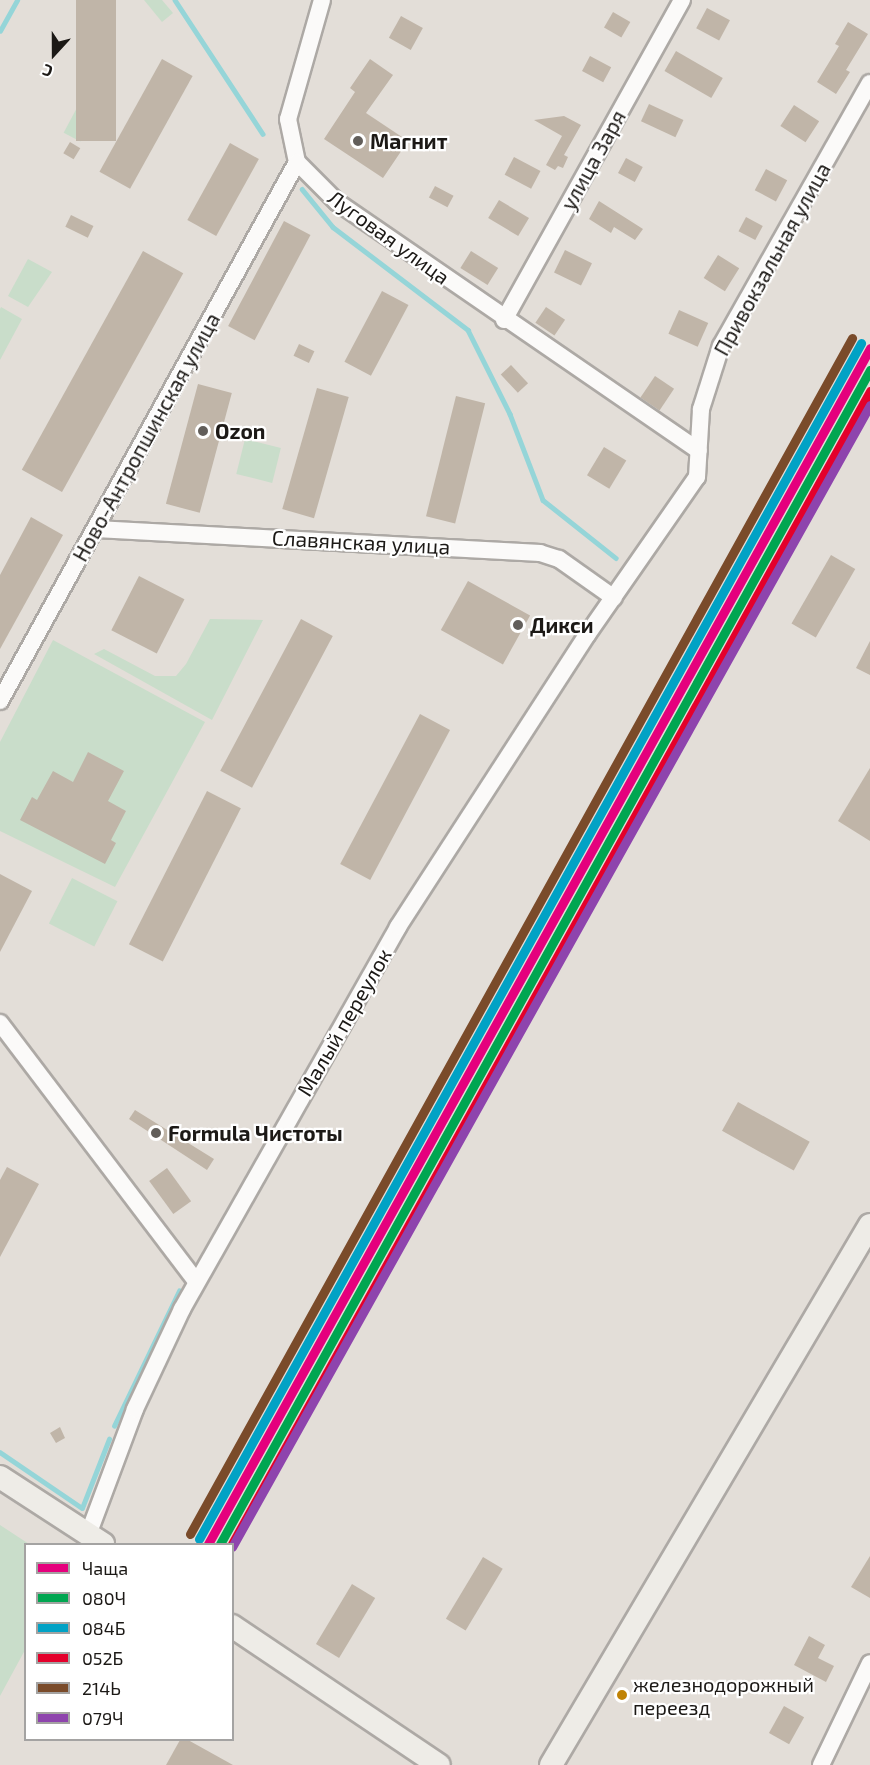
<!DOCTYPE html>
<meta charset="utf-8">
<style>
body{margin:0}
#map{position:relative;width:870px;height:1765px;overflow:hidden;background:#e3ded8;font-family:"Exo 2",sans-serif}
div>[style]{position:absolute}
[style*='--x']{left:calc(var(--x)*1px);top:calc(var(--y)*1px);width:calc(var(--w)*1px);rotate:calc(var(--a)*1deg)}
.green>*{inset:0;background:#c9ddca;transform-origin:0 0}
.stream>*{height:4.5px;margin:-2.25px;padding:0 2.25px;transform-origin:2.25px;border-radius:2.25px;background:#95d5d8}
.building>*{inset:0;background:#c0b5a8;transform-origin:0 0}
.roads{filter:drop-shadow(2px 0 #ada9a5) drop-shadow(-2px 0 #ada9a5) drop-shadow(0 2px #ada9a5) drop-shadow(0 -2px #ada9a5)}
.street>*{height:16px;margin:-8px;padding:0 8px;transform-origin:8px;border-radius:8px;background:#fbfaf9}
.secondary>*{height:22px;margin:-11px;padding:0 11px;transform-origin:11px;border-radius:11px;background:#eeece7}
.rail-1>*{height:9px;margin:-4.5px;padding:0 4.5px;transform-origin:4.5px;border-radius:4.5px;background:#e5007d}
.rail-2>*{height:9px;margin:-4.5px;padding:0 4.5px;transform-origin:4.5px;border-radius:4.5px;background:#00a651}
.rail-3>*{height:9px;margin:-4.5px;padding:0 4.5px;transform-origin:4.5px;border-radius:4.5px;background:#01a2c5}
.rail-4>*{height:9px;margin:-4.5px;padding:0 4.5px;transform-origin:4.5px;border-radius:4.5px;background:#e4002b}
.rail-5>*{height:9px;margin:-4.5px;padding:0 4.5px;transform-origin:4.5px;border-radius:4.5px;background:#7a4b2a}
.rail-6>*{height:9px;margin:-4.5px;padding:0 4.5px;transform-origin:4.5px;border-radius:4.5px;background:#8e44ad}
.dots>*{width:16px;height:16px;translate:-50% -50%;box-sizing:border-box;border:3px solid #fff;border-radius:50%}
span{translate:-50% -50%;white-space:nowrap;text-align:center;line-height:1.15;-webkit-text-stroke:4.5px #fff;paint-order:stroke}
.bus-label{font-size:20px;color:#1c1916}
.left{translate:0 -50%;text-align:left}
.poi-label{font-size:21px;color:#1c1916;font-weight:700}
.street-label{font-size:21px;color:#1c1916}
.legend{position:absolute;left:24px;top:1543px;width:210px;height:198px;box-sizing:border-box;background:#fff;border:2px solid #a4a3a2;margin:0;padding:8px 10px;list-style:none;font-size:18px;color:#1c1916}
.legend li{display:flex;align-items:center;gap:12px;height:30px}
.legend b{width:30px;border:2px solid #a4a3a2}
.north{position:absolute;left:24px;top:24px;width:60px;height:60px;-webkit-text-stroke:4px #fff;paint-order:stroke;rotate:201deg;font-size:16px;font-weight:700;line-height:24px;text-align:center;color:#1c1916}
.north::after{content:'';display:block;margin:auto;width:21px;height:27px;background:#1c1916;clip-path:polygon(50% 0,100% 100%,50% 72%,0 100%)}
</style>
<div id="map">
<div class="green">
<div style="clip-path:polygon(144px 0,162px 0,173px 13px,162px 22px)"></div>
<div style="left:89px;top:85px;width:19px;height:54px;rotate:28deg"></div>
<div style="clip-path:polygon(28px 259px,52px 272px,28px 307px,8px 296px)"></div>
<div style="clip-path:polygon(1px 307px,22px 319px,0 360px,0 309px)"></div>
<div style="left:245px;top:439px;width:37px;height:36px;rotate:14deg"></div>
<div style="clip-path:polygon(210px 619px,263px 620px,212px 720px,94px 654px,104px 649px,155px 676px,176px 676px,186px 664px)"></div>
<div style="clip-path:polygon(53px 640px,205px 722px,115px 887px,0 831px,0 742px)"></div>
<div style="left:72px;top:878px;width:51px;height:51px;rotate:27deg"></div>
<div style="clip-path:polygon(0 1525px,29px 1544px,26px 1544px,25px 1650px,0 1696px)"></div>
</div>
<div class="stream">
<div style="--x:175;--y:0;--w:160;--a:56.7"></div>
<div style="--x:0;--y:31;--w:35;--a:-61"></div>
<div style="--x:302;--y:189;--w:49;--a:50.8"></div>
<div style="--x:333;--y:227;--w:170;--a:37.3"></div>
<div style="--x:468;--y:330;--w:94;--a:63.4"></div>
<div style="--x:510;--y:414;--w:92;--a:69"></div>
<div style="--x:543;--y:500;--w:93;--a:38.5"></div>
<div style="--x:114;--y:1426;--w:150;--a:-64.3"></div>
<div style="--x:0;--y:1452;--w:99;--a:34.3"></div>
<div style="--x:82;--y:1508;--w:74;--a:-68.6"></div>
</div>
<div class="building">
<div style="left:76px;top:0;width:40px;height:141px"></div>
<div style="left:707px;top:8px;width:26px;height:23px;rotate:28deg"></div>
<div style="left:613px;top:12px;width:20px;height:18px;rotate:30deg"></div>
<div style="left:401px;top:16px;width:25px;height:25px;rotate:29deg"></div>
<div style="clip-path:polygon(848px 22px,868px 34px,846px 70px,850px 72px,836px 94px,817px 82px,839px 46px,835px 44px)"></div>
<div style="left:676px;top:51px;width:54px;height:23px;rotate:30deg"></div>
<div style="left:590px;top:56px;width:24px;height:17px;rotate:28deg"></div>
<div style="left:162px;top:59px;width:35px;height:129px;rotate:29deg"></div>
<div style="clip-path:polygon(370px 59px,393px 75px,366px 113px,408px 141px,383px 178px,324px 139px,355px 92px,350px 88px)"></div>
<div style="left:649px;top:104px;width:38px;height:19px;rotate:25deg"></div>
<div style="left:794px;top:105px;width:30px;height:25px;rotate:33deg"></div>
<div style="clip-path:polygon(564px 116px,581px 125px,564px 155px,568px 157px,563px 168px,558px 166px,555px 170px,546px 165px,562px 136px,534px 120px)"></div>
<div style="left:70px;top:142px;width:12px;height:13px;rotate:31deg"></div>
<div style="left:230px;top:143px;width:33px;height:88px;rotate:29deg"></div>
<div style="left:514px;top:157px;width:30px;height:20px;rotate:28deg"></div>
<div style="left:626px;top:158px;width:19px;height:17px;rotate:28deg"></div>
<div style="left:766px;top:169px;width:24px;height:24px;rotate:28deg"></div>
<div style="left:435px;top:186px;width:21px;height:13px;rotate:28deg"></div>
<div style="left:499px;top:200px;width:35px;height:21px;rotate:31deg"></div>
<div style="clip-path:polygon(599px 201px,643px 229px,635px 240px,614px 227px,611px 233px,589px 219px)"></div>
<div style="left:71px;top:215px;width:25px;height:13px;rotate:26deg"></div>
<div style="left:746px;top:217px;width:19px;height:16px;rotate:28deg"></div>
<div style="left:284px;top:221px;width:30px;height:119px;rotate:28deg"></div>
<div style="left:565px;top:250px;width:30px;height:25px;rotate:26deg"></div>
<div style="left:143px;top:251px;width:46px;height:250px;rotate:29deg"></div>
<div style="left:471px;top:251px;width:32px;height:20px;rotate:32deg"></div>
<div style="left:718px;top:255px;width:25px;height:27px;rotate:32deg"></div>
<div style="left:382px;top:291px;width:30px;height:80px;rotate:28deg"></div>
<div style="left:546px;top:307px;width:23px;height:19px;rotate:34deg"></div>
<div style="left:679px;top:310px;width:32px;height:26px;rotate:24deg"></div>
<div style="left:299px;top:344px;width:17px;height:13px;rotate:25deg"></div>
<div style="left:511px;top:365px;width:25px;height:14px;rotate:47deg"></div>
<div style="left:655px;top:376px;width:23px;height:26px;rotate:34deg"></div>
<div style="left:198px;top:384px;width:35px;height:124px;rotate:15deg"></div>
<div style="left:317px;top:388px;width:33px;height:126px;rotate:16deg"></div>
<div style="left:456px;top:396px;width:30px;height:124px;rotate:14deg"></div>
<div style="left:604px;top:447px;width:26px;height:33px;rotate:31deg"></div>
<div style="clip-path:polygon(31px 517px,63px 535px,0 649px,0 575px)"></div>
<div style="left:831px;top:555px;width:28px;height:79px;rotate:30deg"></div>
<div style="left:139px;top:576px;width:51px;height:61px;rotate:27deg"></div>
<div style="left:468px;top:581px;width:71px;height:56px;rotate:29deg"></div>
<div style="left:301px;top:619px;width:36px;height:172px;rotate:28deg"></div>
<div style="clip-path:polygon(870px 641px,870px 675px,856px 668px)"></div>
<div style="left:420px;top:714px;width:34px;height:170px;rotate:28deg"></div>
<div style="clip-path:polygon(88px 752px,124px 771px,108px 801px,126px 811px,111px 840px,116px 843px,105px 864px,20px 820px,32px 797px,37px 800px,53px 771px,73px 782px)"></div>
<div style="clip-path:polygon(870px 768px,870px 841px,838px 821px)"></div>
<div style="left:207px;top:791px;width:38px;height:172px;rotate:27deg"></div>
<div style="clip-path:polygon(0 874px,32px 891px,0 952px)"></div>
<div style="left:738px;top:1102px;width:82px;height:33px;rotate:29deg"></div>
<div style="clip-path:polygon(135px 1110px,214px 1159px,207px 1170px,129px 1119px)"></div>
<div style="clip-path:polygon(7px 1167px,39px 1184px,0 1257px,0 1180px)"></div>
<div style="left:167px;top:1168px;width:41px;height:22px;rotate:54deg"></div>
<div style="clip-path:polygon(60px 1427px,65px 1438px,56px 1443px,50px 1433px)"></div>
<div style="clip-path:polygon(870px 1556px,870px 1598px,851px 1587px)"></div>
<div style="left:483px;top:1557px;width:23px;height:72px;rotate:31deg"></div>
<div style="left:352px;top:1584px;width:27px;height:70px;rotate:31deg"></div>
<div style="clip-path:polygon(809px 1636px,825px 1645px,818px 1658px,834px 1666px,826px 1682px,794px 1665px)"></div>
<div style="left:784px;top:1706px;width:23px;height:31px;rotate:29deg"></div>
<div style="clip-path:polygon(180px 1740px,188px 1740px,233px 1765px,166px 1765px)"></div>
</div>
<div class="roads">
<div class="street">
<div style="--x:322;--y:0;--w:124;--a:105.9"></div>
<div style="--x:288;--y:119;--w:44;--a:78.2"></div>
<div style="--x:297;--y:162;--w:57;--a:45"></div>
<div style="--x:337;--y:202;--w:439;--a:34.5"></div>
<div style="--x:504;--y:320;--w:366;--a:-60.9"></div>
<div style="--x:96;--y:529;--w:445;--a:3.1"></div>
<div style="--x:540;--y:553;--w:20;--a:18"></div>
<div style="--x:559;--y:559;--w:67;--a:35.3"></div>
<div style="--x:0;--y:701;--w:615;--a:-61.14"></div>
<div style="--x:0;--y:1023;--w:324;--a:52.8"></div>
<div style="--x:88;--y:1535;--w:134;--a:-69.5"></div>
<div style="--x:135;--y:1409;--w:110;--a:-64.8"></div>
<div style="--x:182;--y:1309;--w:439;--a:-60.5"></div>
<div style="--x:398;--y:927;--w:348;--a:-57.1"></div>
<div style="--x:587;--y:635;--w:193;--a:-55.2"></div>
<div style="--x:697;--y:477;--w:68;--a:-86.6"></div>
<div style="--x:701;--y:409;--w:66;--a:-72.4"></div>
<div style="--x:721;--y:346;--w:302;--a:-60.5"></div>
<div style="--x:821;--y:1765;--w:113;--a:-64.3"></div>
</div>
<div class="secondary">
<div style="--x:0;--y:1477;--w:123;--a:33"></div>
<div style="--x:232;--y:1626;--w:249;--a:33.9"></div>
<div style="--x:551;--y:1765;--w:627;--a:-59.43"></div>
</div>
</div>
<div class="rail-1">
<div style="--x:208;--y:1544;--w:1367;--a:-61.03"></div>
</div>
<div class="rail-2">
<div style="--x:220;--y:1544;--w:1342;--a:-61.03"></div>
</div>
<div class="rail-3">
<div style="--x:199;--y:1539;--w:1367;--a:-61.03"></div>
</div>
<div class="rail-4">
<div style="--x:232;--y:1544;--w:1318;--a:-61.04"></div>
</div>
<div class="rail-5">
<div style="--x:190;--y:1534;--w:1367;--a:-61.03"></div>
</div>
<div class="rail-6">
<div style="--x:232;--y:1547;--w:1308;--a:-60.81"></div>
</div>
<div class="dots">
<div style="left:358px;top:141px;background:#625e5a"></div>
<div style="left:203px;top:431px;background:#625e5a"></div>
<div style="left:518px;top:625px;background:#625e5a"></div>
<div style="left:156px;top:1133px;background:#625e5a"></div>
<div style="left:622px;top:1695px;background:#c08306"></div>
</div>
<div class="bus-label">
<span class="left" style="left:633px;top:1696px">железнодорожный<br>переезд</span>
</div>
<div class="poi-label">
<span class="left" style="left:370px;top:141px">Магнит</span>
<span class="left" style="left:215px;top:431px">Ozon</span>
<span class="left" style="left:530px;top:625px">Дикси</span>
<span class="left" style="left:168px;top:1133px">Formula Чистоты</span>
</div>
<div class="street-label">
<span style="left:593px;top:160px;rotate:-61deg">улица Заря</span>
<span style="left:389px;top:237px;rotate:36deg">Луговая улица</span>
<span style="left:772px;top:259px;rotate:-61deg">Привокзальная улица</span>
<span style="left:146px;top:437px;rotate:-61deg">Ново-Антропшинская улица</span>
<span style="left:361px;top:542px;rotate:3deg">Славянская улица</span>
<span style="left:344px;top:1022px;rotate:-60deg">Малый переулок</span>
</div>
<ul class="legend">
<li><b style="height:8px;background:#e5007d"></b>Чаща</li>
<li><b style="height:8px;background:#00a651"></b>080Ч</li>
<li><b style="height:8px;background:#01a2c5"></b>084Б</li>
<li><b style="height:8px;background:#e4002b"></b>052Б</li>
<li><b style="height:8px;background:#7a4b2a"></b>214Ь</li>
<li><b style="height:8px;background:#8e44ad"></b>079Ч</li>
</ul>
<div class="north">С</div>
</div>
